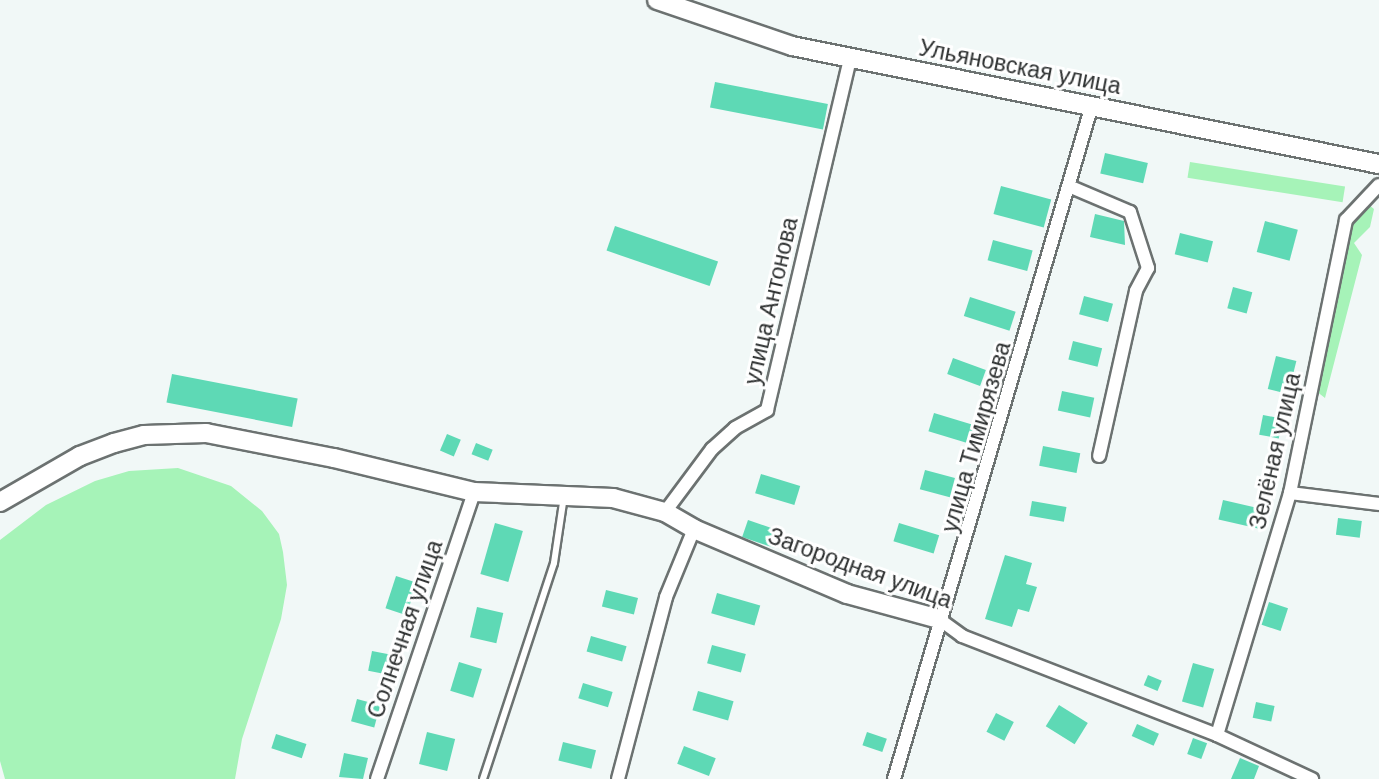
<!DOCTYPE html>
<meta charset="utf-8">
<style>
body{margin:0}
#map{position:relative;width:1379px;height:779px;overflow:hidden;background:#f1f8f7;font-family:Arial,sans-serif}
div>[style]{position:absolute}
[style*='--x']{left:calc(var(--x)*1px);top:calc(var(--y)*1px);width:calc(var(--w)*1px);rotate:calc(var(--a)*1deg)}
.green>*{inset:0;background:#a6f3b8;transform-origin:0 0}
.building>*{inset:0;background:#5ed9b5;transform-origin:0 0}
.roads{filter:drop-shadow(2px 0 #6c7271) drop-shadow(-2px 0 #6c7271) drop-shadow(0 2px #6c7271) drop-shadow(0 -2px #6c7271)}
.lane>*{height:6px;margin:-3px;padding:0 3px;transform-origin:3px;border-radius:3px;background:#fff}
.street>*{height:12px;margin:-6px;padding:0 6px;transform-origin:6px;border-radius:6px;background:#fff}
.secondary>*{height:18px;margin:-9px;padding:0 9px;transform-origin:9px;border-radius:9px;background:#fff}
span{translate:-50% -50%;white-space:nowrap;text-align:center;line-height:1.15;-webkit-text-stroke:6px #fff;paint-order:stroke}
.street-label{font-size:23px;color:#2e3131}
</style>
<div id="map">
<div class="green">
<div style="left:1190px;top:162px;width:157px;height:16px;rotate:9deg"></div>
<div style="clip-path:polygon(1368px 204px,1374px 209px,1370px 227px,1354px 243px,1362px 255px,1325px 398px,1316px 391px,1349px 231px)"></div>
<div style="clip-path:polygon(178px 468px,231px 486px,262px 511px,279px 534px,283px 552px,287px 585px,281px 619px,242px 739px,235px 779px,5px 779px,0 761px,0 540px,46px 505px,95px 481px,129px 471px)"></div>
</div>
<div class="building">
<div style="left:715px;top:82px;width:115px;height:26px;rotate:11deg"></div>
<div style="left:1105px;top:153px;width:44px;height:21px;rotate:13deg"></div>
<div style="left:1001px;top:186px;width:52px;height:29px;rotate:15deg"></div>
<div style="clip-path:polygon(1095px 214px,1124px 221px,1125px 245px,1090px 237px)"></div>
<div style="left:1265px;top:221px;width:34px;height:32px;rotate:15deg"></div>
<div style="left:615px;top:226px;width:109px;height:26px;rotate:19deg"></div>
<div style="left:1180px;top:233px;width:34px;height:22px;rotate:14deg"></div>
<div style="left:993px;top:240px;width:41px;height:21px;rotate:15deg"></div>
<div style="left:1233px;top:287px;width:20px;height:22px;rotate:15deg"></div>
<div style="left:1084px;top:296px;width:30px;height:19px;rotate:15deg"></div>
<div style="left:970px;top:297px;width:48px;height:20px;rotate:18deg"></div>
<div style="left:1073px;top:341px;width:30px;height:19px;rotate:14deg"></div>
<div style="left:1276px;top:356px;width:21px;height:34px;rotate:14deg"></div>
<div style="left:953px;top:358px;width:35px;height:17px;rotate:20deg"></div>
<div style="left:172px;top:374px;width:128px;height:29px;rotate:11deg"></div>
<div style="left:1062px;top:391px;width:33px;height:20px;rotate:12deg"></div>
<div style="left:934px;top:413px;width:44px;height:19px;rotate:17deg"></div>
<div style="left:1263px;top:415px;width:20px;height:20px;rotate:11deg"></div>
<div style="left:447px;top:434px;width:15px;height:18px;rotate:23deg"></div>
<div style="left:476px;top:443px;width:18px;height:12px;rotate:22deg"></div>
<div style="left:1043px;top:446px;width:38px;height:20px;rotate:11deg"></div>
<div style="left:925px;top:470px;width:31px;height:20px;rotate:15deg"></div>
<div style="left:761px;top:474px;width:41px;height:20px;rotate:17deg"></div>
<div style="left:1223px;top:500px;width:45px;height:20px;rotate:13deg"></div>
<div style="left:1032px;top:501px;width:35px;height:15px;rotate:10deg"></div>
<div style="left:1338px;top:518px;width:24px;height:17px;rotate:7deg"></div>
<div style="left:748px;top:520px;width:34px;height:18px;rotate:19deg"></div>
<div style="left:495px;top:523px;width:29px;height:53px;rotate:16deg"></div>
<div style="left:899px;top:523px;width:42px;height:19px;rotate:17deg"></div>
<div style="clip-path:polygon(1005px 555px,1032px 563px,1026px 584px,1037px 587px,1029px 612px,1018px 609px,1012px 627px,985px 619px)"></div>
<div style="left:396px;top:576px;width:22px;height:34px;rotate:18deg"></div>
<div style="left:902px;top:577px;width:19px;height:14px;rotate:16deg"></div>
<div style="left:606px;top:590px;width:33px;height:17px;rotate:14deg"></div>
<div style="left:717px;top:593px;width:45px;height:21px;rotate:16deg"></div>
<div style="left:1269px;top:602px;width:20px;height:24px;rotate:18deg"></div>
<div style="left:477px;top:607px;width:27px;height:31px;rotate:13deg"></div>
<div style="left:591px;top:636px;width:37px;height:16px;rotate:16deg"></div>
<div style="left:712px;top:645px;width:35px;height:19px;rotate:15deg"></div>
<div style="left:372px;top:651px;width:21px;height:20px;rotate:11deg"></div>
<div style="left:459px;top:662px;width:24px;height:30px;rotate:17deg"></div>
<div style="left:1193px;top:663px;width:22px;height:40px;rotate:16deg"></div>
<div style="left:1148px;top:675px;width:15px;height:11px;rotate:23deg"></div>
<div style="left:583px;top:683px;width:31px;height:16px;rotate:17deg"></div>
<div style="left:698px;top:691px;width:37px;height:20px;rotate:16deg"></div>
<div style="left:357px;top:699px;width:24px;height:23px;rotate:15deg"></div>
<div style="left:1256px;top:702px;width:19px;height:16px;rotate:12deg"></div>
<div style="left:1059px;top:705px;width:34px;height:25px;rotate:32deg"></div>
<div style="left:996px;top:713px;width:20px;height:21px;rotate:27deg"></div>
<div style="left:1137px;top:724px;width:24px;height:13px;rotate:24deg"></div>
<div style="left:427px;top:732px;width:29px;height:33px;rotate:14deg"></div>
<div style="left:867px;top:732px;width:21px;height:14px;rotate:19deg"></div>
<div style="left:276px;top:734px;width:32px;height:15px;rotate:18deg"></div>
<div style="left:1193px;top:738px;width:15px;height:17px;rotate:20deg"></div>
<div style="left:563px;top:742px;width:34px;height:19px;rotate:14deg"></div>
<div style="left:684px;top:746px;width:34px;height:19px;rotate:21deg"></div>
<div style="clip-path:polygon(344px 753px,368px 758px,363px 779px,339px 777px)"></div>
<div style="clip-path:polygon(1240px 758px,1259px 766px,1254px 779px,1231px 779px)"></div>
</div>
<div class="roads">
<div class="lane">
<div style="--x:483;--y:779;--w:227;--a:-71.8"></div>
<div style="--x:554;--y:563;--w:68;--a:-81.5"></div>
</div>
<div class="street">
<div style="--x:1071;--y:187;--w:64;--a:23"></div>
<div style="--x:1130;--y:212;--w:59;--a:72.2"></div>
<div style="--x:1148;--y:268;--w:26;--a:118"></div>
<div style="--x:1136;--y:291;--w:169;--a:102.6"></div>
<div style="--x:1290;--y:493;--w:90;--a:7"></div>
<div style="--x:665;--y:512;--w:79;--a:-53.3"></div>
<div style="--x:712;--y:449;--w:31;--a:-42"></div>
<div style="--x:735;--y:428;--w:37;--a:-29"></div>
<div style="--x:767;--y:410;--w:361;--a:-76.7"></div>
<div style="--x:939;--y:619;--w:29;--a:36"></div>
<div style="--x:962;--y:636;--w:274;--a:21.2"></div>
<div style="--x:1217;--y:735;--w:105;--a:24.9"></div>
<div style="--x:1217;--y:735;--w:253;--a:-73.2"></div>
<div style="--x:1290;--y:493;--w:279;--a:-78.4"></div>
<div style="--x:1346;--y:220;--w:48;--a:-46.7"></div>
<div style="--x:377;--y:779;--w:303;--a:-71.3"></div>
<div style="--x:618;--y:779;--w:188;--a:-75.2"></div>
<div style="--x:666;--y:597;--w:74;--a:-67.6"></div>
<div style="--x:894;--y:779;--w:702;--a:-73.63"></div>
</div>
<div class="secondary">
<div style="--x:657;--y:0;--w:143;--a:18.8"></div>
<div style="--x:792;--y:46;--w:599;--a:11.37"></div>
<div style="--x:0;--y:502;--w:92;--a:-29.9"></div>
<div style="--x:80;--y:456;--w:36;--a:-21"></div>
<div style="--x:114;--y:443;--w:31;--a:-15"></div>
<div style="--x:144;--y:435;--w:62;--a:-1.8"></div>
<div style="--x:206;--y:433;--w:130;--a:11.1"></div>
<div style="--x:334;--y:458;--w:144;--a:13.7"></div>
<div style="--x:474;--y:492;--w:139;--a:2.5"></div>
<div style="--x:613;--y:498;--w:54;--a:15.1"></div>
<div style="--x:665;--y:512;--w:34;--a:30"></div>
<div style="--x:694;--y:529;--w:166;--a:23"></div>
<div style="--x:847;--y:594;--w:95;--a:15.2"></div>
</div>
</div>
<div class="street-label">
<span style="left:1020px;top:67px;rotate:11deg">Ульяновская улица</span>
<span style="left:771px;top:301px;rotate:-77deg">улица Антонова</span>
<span style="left:976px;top:437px;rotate:-74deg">улица Тимирязева</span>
<span style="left:1275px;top:451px;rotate:-77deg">Зелёная улица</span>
<span style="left:860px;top:568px;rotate:20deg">Загородная улица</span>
<span style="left:405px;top:629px;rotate:-71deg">Солнечная улица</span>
</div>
</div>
